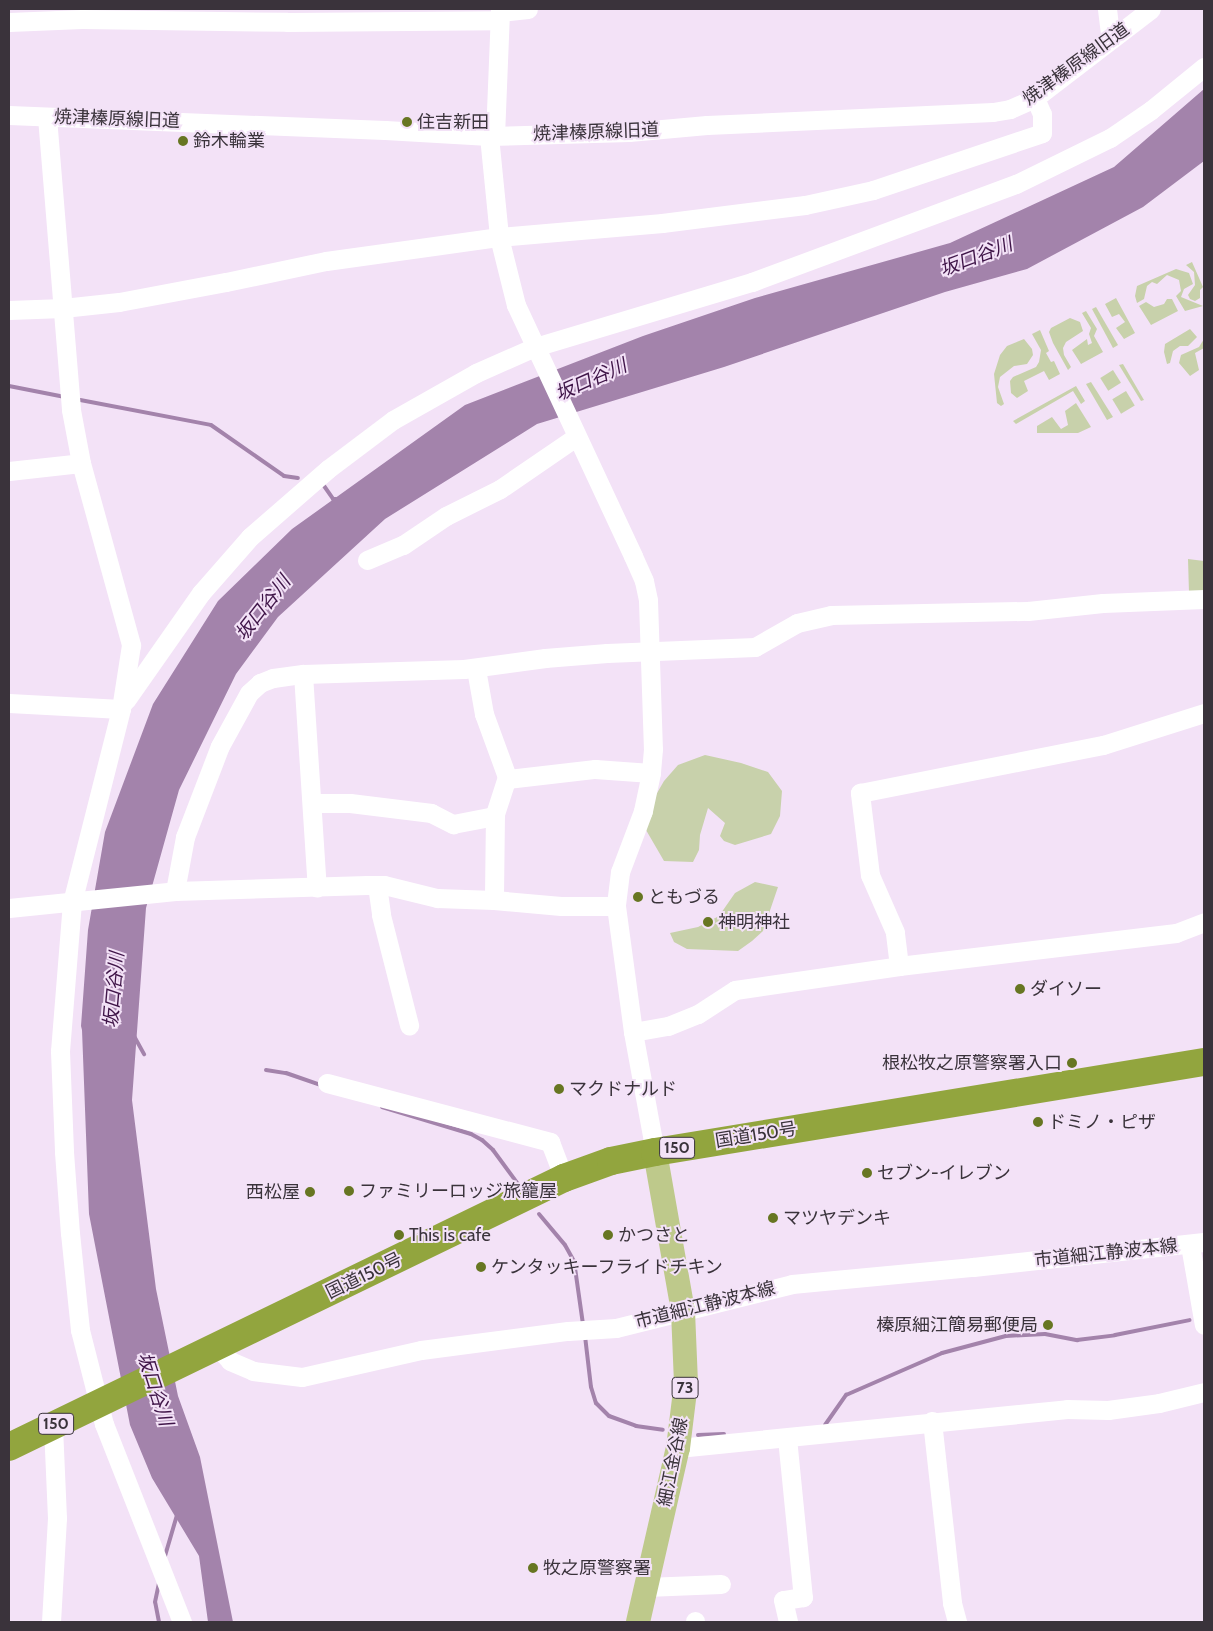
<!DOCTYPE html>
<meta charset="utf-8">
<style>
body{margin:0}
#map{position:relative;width:1213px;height:1631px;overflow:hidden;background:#f3e2f7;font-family:Cabin,"Noto Sans JP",sans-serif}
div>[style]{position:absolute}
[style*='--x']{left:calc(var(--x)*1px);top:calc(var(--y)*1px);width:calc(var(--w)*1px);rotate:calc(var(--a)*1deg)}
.green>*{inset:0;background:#c8d1ab;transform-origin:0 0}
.water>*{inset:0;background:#a383ab}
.stream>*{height:4px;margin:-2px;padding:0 2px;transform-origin:2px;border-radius:2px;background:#a383ab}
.minor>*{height:19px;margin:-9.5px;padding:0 9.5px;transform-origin:9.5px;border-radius:9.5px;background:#fff}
.major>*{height:24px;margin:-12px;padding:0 12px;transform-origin:12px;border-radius:12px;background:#bec98b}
.highway>*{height:28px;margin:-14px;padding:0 14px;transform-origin:14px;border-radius:14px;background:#92a53e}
.dots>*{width:14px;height:14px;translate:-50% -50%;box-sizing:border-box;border:2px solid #f3e2f7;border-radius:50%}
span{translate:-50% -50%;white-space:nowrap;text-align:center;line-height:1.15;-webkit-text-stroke:4px #f3e2f7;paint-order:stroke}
.shield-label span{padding:1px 4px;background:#f3e2f7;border:1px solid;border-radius:4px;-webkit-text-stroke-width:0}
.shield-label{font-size:16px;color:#3a333b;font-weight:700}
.street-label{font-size:18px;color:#3a333b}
.poi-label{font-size:18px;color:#3a333b}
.left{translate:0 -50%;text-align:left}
.right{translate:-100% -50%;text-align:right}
.water-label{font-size:19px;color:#3f1548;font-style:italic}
.frame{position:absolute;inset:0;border:10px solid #3a333b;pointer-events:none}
</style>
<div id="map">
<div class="green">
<div style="clip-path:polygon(1192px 262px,1203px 287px,1200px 290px,1200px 298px,1195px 301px,1190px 299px,1188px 295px,1195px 285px,1194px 272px,1186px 265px)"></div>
<div style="clip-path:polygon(1176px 269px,1189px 273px,1193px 284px,1184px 289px,1181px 297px,1203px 306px,1185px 311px,1176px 296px,1181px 291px,1179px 280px,1167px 275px,1157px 284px,1152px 282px,1147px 286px,1144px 299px,1137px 303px,1135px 296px,1137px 286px)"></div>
<div style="clip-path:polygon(1116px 298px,1135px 333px,1124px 339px,1116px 328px,1125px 322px,1119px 314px,1112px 317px,1105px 304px)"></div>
<div style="clip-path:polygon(1167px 299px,1172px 299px,1178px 311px,1151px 325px,1139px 306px,1146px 302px,1154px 307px,1164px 304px)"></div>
<div style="clip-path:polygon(1096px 307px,1118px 345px,1113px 348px,1092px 309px)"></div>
<div style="clip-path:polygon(1086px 311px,1097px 329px,1094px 336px,1103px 352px,1081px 364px,1072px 350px,1087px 339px,1088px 345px,1092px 343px,1089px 334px,1091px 328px,1082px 313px)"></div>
<div style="clip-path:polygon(1070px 318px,1080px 322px,1083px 331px,1066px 342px,1063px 348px,1064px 355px,1071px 367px,1068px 370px,1053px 343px,1049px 332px,1051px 328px)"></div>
<div style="clip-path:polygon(1190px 329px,1197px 337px,1188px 346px,1180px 346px,1173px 351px,1170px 363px,1167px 364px,1164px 352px,1165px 344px)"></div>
<div style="clip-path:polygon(1040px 330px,1049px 351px,1046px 353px,1051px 362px,1054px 361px,1060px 374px,1049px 380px,1044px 371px,1024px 381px,1028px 391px,1017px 398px,1011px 393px,1010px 381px,1013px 377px,1036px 367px,1039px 362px,1041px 350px,1032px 334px)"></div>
<div style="clip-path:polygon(1024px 339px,1032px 349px,1033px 355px,1027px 364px,1014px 366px,1000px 377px,998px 387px,1004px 404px,1001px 406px,997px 403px,994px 374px,1000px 355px,1007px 346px)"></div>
<div style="clip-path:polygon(1204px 339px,1204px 348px,1195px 353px,1199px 370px,1190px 376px,1179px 363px,1181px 355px,1199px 347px)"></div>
<div style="clip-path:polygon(1123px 364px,1144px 400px,1141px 401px,1119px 365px)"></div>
<div style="left:1113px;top:370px;width:15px;height:15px;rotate:58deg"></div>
<div style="clip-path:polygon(1091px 382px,1113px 417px,1107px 420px,1086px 384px)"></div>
<div style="clip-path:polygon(1076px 386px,1085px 401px,1081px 404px,1073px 391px,1016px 424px,1013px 421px)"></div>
<div style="left:1126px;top:391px;width:17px;height:16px;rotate:59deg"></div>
<div style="clip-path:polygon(1076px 403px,1091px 427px,1078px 433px,1037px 433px,1037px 426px,1052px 417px,1061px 429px,1068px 425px,1065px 411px)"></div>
<div style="clip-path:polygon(1188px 559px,1204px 561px,1204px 594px,1189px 593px)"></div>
<div style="clip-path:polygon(705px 755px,741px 763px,768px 772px,782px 791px,780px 816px,771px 834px,735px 845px,724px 841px,720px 836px,725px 823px,708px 808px,700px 835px,699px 850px,693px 862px,664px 861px,646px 830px,653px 800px,664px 781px,678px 765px)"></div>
<div style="clip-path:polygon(755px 882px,778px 887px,763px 931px,752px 941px,738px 951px,687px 949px,674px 942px,670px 933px,698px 927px,719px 916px,735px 893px)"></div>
</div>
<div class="water">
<div style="clip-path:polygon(1204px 89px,1204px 161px,1143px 207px,1027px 269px,945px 292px,724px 367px,537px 424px,385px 519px,278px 617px,236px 674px,179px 790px,146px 908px,132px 1100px,156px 1289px,178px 1396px,200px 1457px,233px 1622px,208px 1622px,199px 1556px,152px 1478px,130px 1425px,89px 1214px,82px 1030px,81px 1026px,88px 930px,105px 832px,153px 704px,218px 601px,292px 529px,465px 405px,643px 336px,755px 298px,950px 243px,1114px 167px)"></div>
</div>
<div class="stream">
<div style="--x:9;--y:386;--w:57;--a:11.1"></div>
<div style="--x:75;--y:399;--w:138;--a:10.8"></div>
<div style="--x:211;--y:425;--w:89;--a:34.9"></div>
<div style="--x:284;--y:476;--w:14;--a:8"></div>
<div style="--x:322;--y:483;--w:19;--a:55"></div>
<div style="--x:333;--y:499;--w:3;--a:0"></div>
<div style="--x:134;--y:1036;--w:21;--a:61"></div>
<div style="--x:266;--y:1070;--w:20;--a:9"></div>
<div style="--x:286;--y:1073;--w:37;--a:19"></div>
<div style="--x:382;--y:1107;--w:93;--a:16.9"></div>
<div style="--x:471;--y:1134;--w:13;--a:29"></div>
<div style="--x:482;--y:1140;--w:15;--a:42"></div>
<div style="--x:493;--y:1150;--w:42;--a:53.7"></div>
<div style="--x:539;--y:1214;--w:40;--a:50"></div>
<div style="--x:565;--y:1245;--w:18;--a:61"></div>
<div style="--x:574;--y:1261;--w:64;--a:81.9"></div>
<div style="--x:585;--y:1336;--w:51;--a:83.3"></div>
<div style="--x:591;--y:1387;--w:17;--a:73"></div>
<div style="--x:596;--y:1403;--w:18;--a:45"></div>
<div style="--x:609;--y:1416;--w:29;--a:20"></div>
<div style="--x:636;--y:1426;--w:27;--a:8"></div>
<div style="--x:825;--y:1425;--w:37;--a:-55"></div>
<div style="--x:846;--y:1395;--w:105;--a:-23.6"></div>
<div style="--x:942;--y:1353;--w:66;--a:-14.9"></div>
<div style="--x:1006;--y:1336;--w:39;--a:-3"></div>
<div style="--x:1045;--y:1334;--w:33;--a:11"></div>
<div style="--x:1077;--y:1340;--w:38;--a:-7"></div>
<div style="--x:1115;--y:1335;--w:76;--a:-11.3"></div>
<div style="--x:698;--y:1435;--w:26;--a:-2"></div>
<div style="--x:165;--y:1556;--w:43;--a:-73.7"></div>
<div style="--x:159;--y:1622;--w:20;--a:-101"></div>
<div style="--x:155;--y:1602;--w:19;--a:-78"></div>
</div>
<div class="minor">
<div style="--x:1107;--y:9;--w:31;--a:83"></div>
<div style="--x:500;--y:12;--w:28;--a:-6"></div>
<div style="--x:9;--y:22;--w:73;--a:-2.4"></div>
<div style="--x:82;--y:19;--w:205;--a:0.8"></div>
<div style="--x:287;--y:22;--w:212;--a:-0.5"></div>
<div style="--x:9;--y:115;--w:376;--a:2.3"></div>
<div style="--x:385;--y:130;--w:104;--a:3.3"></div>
<div style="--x:489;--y:136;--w:140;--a:-1.6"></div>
<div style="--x:629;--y:132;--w:78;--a:-5.1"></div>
<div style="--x:707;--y:125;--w:286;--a:-2.6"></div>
<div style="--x:993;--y:112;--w:17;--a:-10"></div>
<div style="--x:1010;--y:109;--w:27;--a:-24"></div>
<div style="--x:1035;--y:98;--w:146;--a:-37.5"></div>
<div style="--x:47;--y:117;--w:294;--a:85.3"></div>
<div style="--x:71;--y:410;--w:54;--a:79.3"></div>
<div style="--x:81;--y:463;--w:189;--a:74.6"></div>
<div style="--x:131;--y:645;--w:65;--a:98.9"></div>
<div style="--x:121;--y:709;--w:199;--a:104.2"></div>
<div style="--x:72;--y:902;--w:149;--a:94.6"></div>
<div style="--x:60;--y:1051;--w:101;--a:87.7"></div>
<div style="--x:64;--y:1152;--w:81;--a:85.8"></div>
<div style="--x:70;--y:1233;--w:98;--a:84.1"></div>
<div style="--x:80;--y:1330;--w:97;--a:75.7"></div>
<div style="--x:104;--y:1424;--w:213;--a:68.5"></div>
<div style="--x:489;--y:136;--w:101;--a:84.3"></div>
<div style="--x:499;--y:237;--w:70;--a:76"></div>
<div style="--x:516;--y:305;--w:277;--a:65"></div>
<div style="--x:633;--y:556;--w:27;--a:66"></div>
<div style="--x:644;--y:581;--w:19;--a:78"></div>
<div style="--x:648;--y:600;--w:149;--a:88.1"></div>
<div style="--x:653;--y:749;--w:24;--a:95"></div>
<div style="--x:651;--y:773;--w:39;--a:102"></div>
<div style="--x:643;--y:811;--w:65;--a:110.7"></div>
<div style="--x:620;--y:872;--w:34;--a:97"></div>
<div style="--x:616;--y:906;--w:127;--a:82.3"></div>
<div style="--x:633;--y:1032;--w:122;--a:79.6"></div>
<div style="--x:495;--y:136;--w:127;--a:-87.7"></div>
<div style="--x:9;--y:310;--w:54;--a:-2.1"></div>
<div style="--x:63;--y:308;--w:56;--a:-6.1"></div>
<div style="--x:119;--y:302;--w:109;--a:-10.6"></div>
<div style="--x:226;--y:282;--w:102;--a:-11.9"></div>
<div style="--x:326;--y:261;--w:175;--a:-7.9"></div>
<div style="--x:499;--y:237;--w:164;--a:-4.9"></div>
<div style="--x:662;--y:223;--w:144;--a:-7.2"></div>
<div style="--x:805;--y:205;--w:70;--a:-12.4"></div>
<div style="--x:873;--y:190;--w:178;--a:-18.6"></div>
<div style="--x:1042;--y:133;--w:19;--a:-90"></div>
<div style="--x:1042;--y:114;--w:17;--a:-114"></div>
<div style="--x:9;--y:471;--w:72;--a:-6.3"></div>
<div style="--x:367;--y:560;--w:39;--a:-23"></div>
<div style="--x:403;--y:545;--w:52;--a:-34"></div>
<div style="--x:446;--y:516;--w:60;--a:-26.6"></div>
<div style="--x:500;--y:489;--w:92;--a:-34.4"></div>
<div style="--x:476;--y:669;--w:46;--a:79.9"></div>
<div style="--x:484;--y:714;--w:67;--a:69.9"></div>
<div style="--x:507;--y:777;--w:38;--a:108"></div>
<div style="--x:495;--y:813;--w:87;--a:90.7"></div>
<div style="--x:303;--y:674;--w:214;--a:86.3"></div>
<div style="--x:126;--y:700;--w:131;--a:-55"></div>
<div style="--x:201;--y:593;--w:74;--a:-48.8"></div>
<div style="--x:250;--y:537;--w:103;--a:-41.1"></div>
<div style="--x:328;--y:469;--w:81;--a:-37"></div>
<div style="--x:393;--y:420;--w:95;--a:-29.5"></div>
<div style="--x:476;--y:373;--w:64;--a:-23.8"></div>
<div style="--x:535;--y:347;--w:227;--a:-16.7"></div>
<div style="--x:752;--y:282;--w:282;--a:-20.4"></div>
<div style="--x:1016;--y:184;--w:105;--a:-26.1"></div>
<div style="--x:1110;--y:138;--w:50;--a:-34.3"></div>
<div style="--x:1151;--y:110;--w:68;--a:-39.1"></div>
<div style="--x:9;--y:703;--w:112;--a:3.1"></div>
<div style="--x:507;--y:779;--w:89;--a:-6.5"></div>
<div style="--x:595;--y:769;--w:56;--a:4.1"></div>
<div style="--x:313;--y:803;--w:37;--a:0"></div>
<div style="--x:350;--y:803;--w:82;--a:7"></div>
<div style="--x:431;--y:813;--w:25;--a:27"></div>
<div style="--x:453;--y:824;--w:43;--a:-10.8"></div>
<div style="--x:377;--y:885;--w:30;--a:82"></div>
<div style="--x:381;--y:915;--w:114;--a:75.7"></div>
<div style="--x:175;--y:891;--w:55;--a:-79.5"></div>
<div style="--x:185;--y:837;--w:97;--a:-69"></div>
<div style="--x:220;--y:746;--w:60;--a:-61.3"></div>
<div style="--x:249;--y:693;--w:15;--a:-42"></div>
<div style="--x:260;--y:683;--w:14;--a:-21"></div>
<div style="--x:273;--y:678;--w:30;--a:-8"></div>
<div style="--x:303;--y:674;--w:161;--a:-1.8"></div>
<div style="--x:464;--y:669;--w:82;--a:-7.7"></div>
<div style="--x:545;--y:658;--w:62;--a:-4.6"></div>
<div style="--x:607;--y:653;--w:148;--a:-2.3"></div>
<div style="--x:755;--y:647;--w:48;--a:-29.7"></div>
<div style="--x:797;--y:623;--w:35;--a:-13"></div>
<div style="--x:831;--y:615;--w:197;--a:-1.2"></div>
<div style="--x:1028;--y:611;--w:75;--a:-6.1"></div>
<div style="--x:1103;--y:603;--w:101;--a:-2.3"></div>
<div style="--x:9;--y:908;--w:167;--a:-5.8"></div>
<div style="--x:175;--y:891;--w:192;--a:-1.8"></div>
<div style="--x:367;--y:885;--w:17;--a:0"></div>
<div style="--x:384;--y:885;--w:55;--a:13.8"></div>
<div style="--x:437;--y:898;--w:57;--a:2"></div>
<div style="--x:494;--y:900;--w:67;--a:5.1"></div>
<div style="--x:561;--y:906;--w:55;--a:0"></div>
<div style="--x:899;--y:966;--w:34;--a:-97"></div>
<div style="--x:895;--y:932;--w:62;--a:-113.7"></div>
<div style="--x:870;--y:875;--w:83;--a:-97"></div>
<div style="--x:860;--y:793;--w:248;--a:-11.2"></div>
<div style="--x:1103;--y:745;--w:106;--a:-17.6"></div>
<div style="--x:633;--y:1032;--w:36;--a:-10"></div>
<div style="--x:668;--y:1026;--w:32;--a:-22"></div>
<div style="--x:698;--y:1014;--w:44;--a:-33"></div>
<div style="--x:735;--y:990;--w:166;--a:-8.3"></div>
<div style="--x:899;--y:966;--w:279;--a:-6.8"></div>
<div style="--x:1176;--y:933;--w:30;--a:-21"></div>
<div style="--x:327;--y:1083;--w:231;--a:14.8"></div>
<div style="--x:550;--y:1142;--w:39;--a:69"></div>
<div style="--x:1190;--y:1245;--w:81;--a:80.1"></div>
<div style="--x:218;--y:1347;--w:18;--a:49"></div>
<div style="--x:230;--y:1361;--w:25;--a:23"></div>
<div style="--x:253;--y:1371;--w:49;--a:7"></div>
<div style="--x:302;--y:1377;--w:122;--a:-12.8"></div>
<div style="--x:421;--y:1350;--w:148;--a:-7.4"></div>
<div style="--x:568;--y:1331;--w:48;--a:-3.6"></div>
<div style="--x:616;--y:1328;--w:181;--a:-14"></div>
<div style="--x:792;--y:1284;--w:182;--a:-5.4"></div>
<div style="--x:973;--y:1267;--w:232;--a:-6.2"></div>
<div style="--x:932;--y:1421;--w:183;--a:83.7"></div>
<div style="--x:952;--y:1603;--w:20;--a:75"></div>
<div style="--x:787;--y:1438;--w:160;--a:84.3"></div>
<div style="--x:803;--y:1597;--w:20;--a:171"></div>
<div style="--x:783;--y:1600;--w:23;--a:77"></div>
<div style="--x:678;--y:1448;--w:391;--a:-5.7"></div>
<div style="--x:1067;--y:1409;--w:41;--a:1.4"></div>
<div style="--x:1108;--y:1410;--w:51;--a:-7.8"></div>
<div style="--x:1159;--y:1403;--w:46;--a:-13.7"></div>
<div style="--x:646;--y:1587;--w:75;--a:-2.3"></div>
<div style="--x:695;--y:1621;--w:1;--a:90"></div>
<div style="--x:51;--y:1622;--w:104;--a:-86.7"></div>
<div style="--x:57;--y:1518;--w:92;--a:-92.5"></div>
</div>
<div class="major">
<div style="--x:638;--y:1622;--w:179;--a:-77.1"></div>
<div style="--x:678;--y:1448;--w:65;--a:-83"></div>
<div style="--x:686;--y:1383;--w:72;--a:-92.4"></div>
<div style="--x:683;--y:1311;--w:161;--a:-100"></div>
</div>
<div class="highway">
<div style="--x:9;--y:1447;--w:617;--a:-25.86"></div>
<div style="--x:564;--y:1178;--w:50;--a:-19.9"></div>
<div style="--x:611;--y:1161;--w:45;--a:-11.6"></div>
<div style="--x:655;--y:1152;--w:556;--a:-9.31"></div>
</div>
<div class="dots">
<div style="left:407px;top:122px;background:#677622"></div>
<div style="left:183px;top:141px;background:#677622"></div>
<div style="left:638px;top:897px;background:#677622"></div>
<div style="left:708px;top:922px;background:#677622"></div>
<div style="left:1020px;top:989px;background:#677622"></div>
<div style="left:1072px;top:1063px;background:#677622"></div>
<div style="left:559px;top:1089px;background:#677622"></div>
<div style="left:1038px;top:1122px;background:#677622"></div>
<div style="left:867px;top:1173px;background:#677622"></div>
<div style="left:349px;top:1191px;background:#677622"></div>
<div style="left:310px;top:1192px;background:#677622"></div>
<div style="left:773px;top:1218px;background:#677622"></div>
<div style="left:399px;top:1235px;background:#677622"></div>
<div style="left:608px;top:1235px;background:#677622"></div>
<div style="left:481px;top:1267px;background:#677622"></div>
<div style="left:1048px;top:1325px;background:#677622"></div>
<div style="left:533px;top:1568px;background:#677622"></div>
</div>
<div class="shield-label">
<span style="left:677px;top:1148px">150</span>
<span style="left:685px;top:1388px">73</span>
<span style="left:56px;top:1424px">150</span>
</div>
<div class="street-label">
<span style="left:1076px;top:64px;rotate:-36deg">焼津榛原線旧道</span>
<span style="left:117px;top:119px;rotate:2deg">焼津榛原線旧道</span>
<span style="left:596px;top:132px;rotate:-2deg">焼津榛原線旧道</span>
<span style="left:756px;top:1135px;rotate:-9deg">国道150号</span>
<span style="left:1106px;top:1253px;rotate:-6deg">市道細江静波本線</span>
<span style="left:364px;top:1276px;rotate:-26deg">国道150号</span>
<span style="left:705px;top:1305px;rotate:-14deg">市道細江静波本線</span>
<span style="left:673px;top:1462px;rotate:-79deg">細江金谷線</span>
</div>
<div class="poi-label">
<span class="left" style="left:417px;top:122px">住吉新田</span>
<span class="left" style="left:193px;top:141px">鈴木輪業</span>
<span class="left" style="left:648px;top:897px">ともづる</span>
<span class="left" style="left:718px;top:922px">神明神社</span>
<span class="left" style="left:1030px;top:989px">ダイソー</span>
<span class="right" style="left:1062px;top:1063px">根松牧之原警察署入口</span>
<span class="left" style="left:569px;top:1089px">マクドナルド</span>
<span class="left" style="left:1048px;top:1122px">ドミノ・ピザ</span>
<span class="left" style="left:877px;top:1173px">セブン-イレブン</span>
<span class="left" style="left:359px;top:1191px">ファミリーロッジ旅籠屋</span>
<span class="right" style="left:300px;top:1192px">西松屋</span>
<span class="left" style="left:783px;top:1218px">マツヤデンキ</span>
<span class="left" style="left:409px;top:1235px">This is cafe</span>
<span class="left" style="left:618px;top:1235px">かつさと</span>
<span class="left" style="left:491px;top:1267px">ケンタッキーフライドチキン</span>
<span class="right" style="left:1038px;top:1325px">榛原細江簡易郵便局</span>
<span class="left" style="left:543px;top:1568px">牧之原警察署</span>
</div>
<div class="water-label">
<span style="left:976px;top:257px;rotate:-21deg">坂口谷川</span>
<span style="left:591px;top:380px;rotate:-24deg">坂口谷川</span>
<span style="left:263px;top:608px;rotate:-52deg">坂口谷川</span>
<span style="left:114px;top:990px;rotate:-85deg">坂口谷川</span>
<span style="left:155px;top:1389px;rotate:72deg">坂口谷川</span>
</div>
<div class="frame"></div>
</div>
